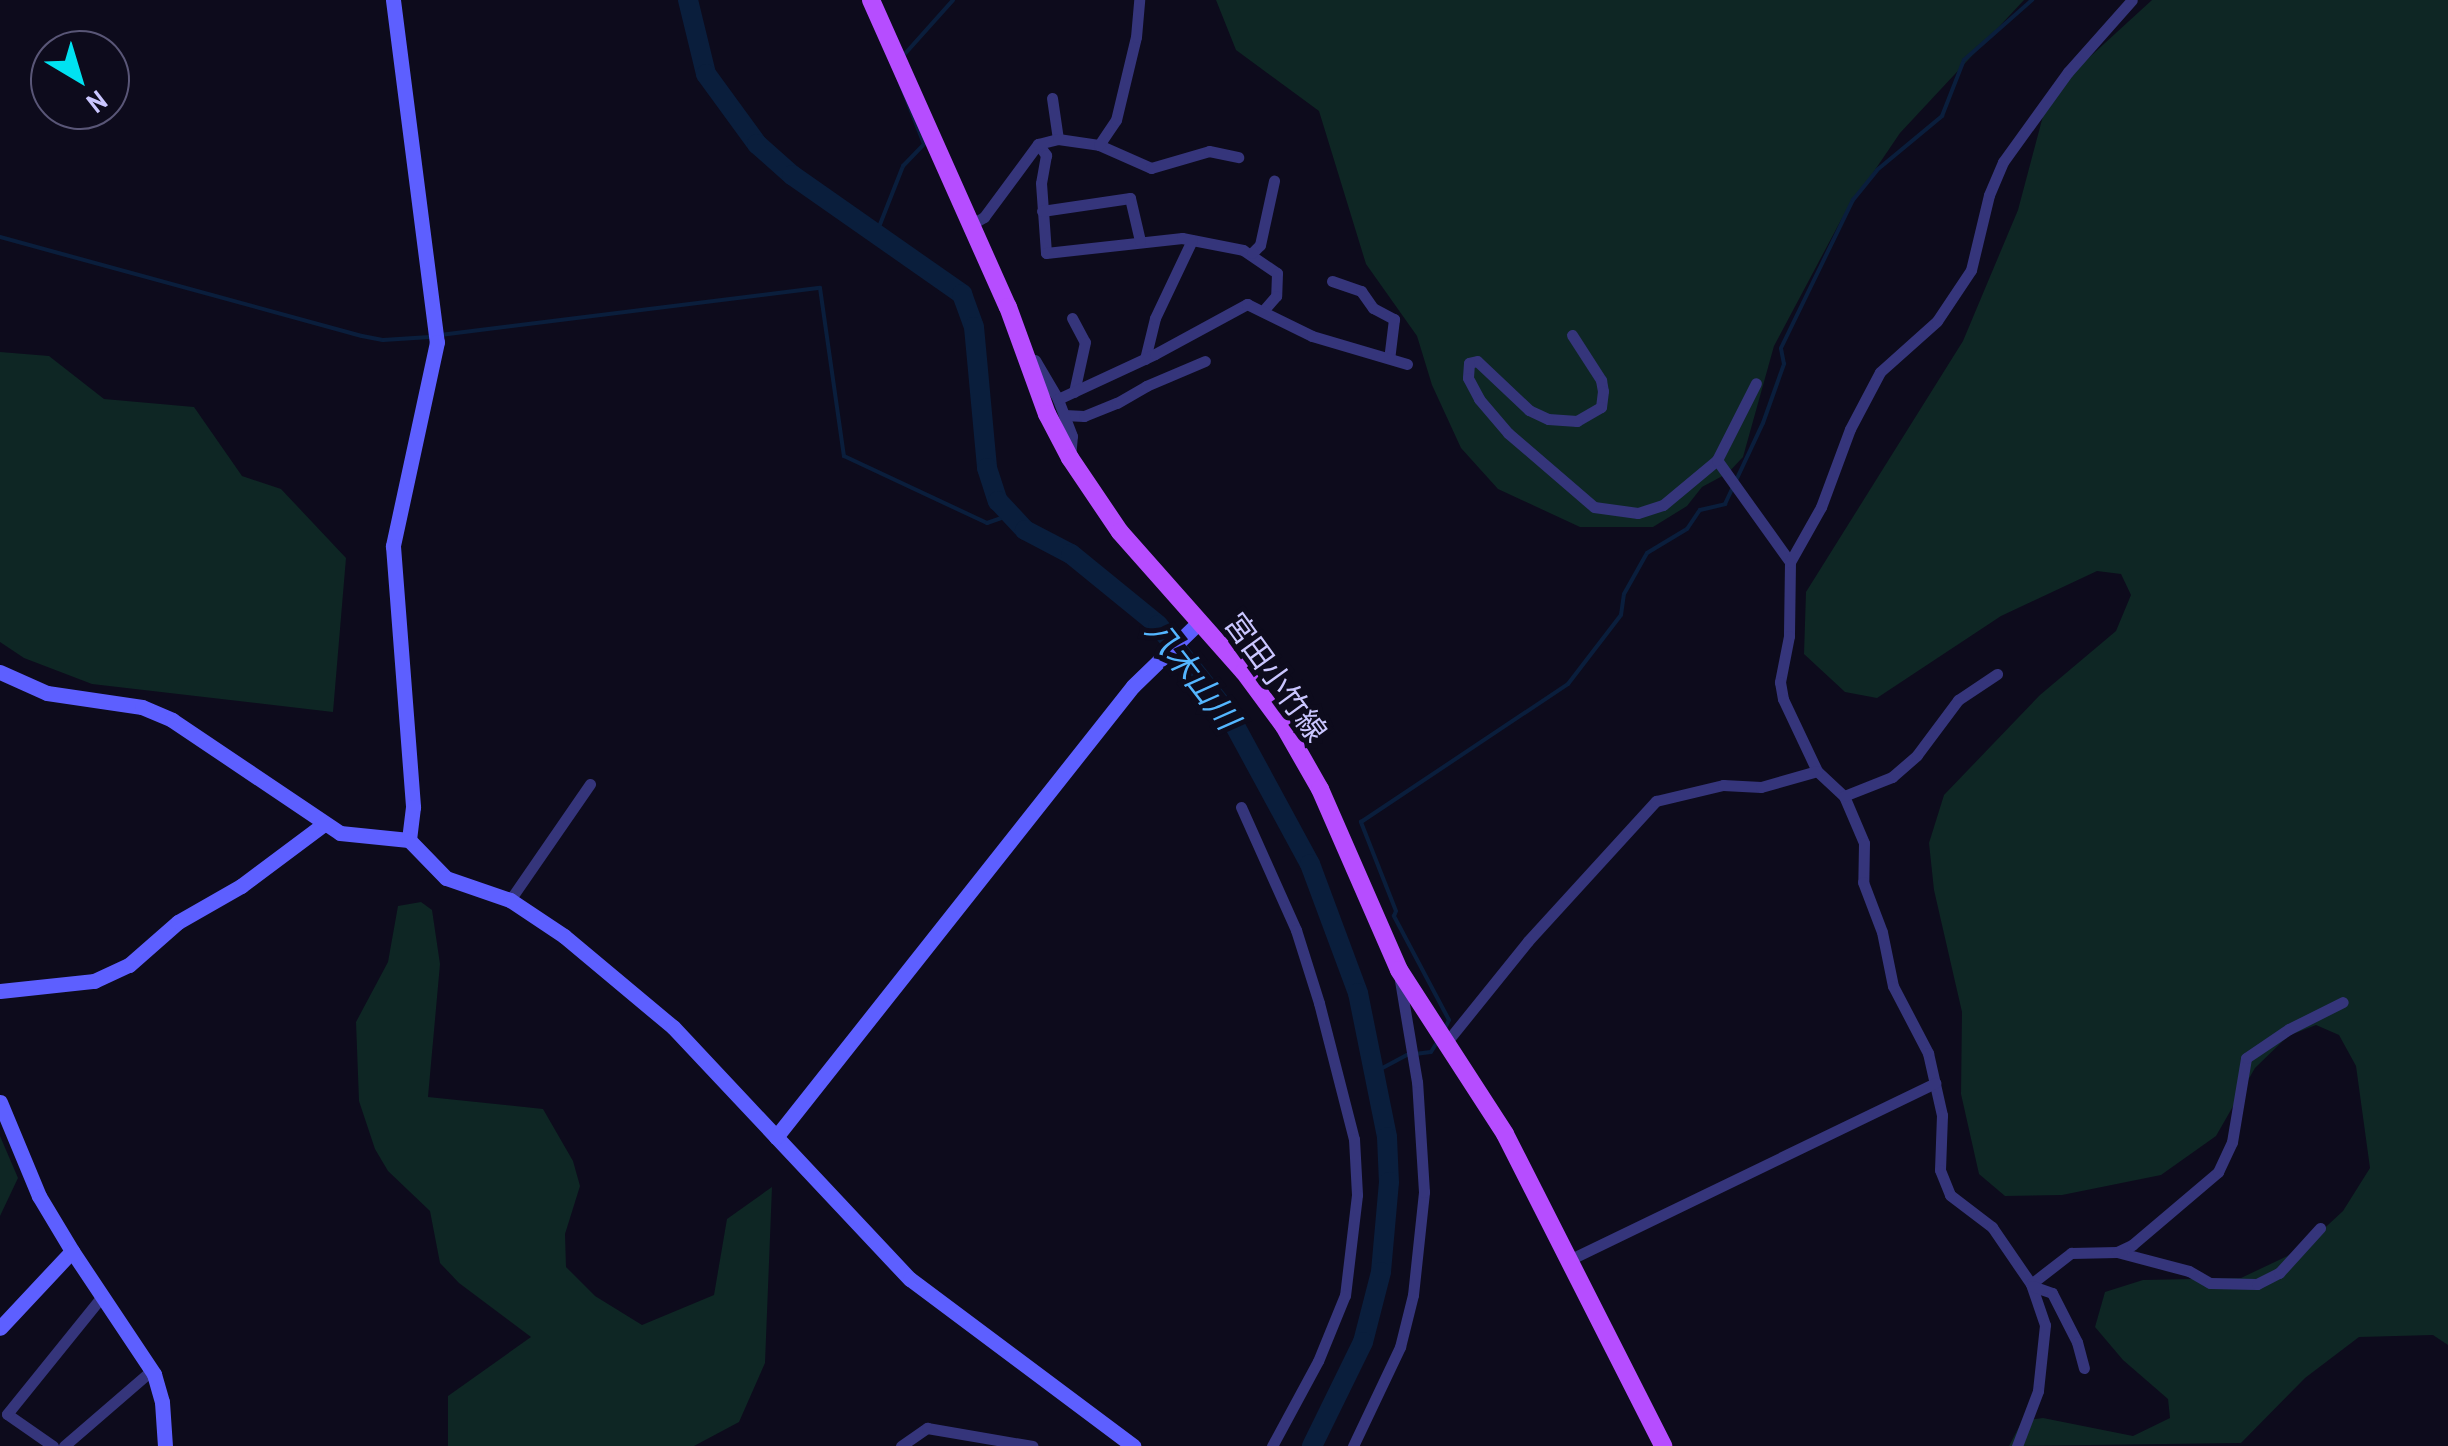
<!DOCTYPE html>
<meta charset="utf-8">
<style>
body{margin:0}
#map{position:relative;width:2448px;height:1446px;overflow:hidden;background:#0d0b1c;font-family:"Archivo Narrow","Noto Sans JP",sans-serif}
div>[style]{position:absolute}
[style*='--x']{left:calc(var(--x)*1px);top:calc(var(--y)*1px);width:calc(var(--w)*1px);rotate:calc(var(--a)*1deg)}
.green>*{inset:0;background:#0e2624}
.stream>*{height:4px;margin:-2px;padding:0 2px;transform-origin:2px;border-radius:2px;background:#0a1e3c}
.river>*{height:20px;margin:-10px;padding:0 10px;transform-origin:10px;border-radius:10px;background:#0a1e3c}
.street>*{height:11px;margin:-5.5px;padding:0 5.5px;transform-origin:5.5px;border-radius:5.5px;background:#35357b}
.secondary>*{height:15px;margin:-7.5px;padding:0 7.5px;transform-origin:7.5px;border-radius:7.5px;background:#5d5fff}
.primary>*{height:18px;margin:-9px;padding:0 9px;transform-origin:9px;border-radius:9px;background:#b64dff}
span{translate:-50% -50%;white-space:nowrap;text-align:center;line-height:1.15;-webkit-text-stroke:10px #0d0b1c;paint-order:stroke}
.street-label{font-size:30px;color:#cac6ff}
.water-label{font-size:32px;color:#54b6ff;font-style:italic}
.north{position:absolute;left:30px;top:30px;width:100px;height:100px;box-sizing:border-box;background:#0d0b1c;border:2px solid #595677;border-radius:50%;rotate:142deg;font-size:28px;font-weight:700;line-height:40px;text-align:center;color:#cac6ff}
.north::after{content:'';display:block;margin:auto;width:35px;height:45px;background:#00e2f1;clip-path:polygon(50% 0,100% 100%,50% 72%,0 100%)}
</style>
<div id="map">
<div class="green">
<div style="clip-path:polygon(1216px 0,2024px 0,1900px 133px,1841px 220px,1774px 346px,1743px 457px,1728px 473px,1702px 487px,1687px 506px,1653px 527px,1580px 527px,1498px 489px,1461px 448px,1432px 385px,1417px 336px,1366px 264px,1319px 111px,1236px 50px)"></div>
<div style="clip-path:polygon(2152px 0,2448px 0,2448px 1345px,2433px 1335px,2359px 1337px,2305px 1378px,2241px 1443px,2009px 1446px,2022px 1421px,2043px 1418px,2133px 1436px,2170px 1418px,2168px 1399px,2123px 1360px,2095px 1327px,2105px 1292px,2143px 1280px,2241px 1278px,2302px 1249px,2343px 1211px,2370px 1168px,2356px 1066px,2339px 1035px,2316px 1025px,2288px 1036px,2255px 1068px,2216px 1136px,2161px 1175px,2062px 1195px,2005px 1196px,1979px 1174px,1961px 1094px,1962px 1012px,1934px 890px,1929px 843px,1944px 795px,2040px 695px,2116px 631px,2131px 595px,2121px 574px,2097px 571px,2001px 616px,1877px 698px,1845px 692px,1804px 654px,1806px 592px,1963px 341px,2018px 210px,2043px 116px,2070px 75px)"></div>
<div style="clip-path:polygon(0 352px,49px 356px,104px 399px,194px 407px,242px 476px,281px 489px,346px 558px,333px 712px,92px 684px,24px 658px,0 642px)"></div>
<div style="clip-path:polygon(421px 902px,432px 910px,440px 964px,428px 1097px,543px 1109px,573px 1161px,580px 1186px,565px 1234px,566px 1267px,595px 1296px,642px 1325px,714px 1295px,727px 1219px,772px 1187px,765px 1363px,739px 1422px,694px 1446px,448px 1446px,448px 1396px,531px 1337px,459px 1283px,440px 1263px,430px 1211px,388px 1171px,375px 1149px,359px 1101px,356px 1022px,388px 962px,398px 906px)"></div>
<div style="clip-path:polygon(0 1136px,18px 1178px,0 1216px)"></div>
</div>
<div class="stream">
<div style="--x:903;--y:56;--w:75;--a:-48.2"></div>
<div style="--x:877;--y:232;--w:71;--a:-68.5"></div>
<div style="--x:903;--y:166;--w:30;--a:-46"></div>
<div style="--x:924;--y:144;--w:83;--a:-111.3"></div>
<div style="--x:0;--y:237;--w:375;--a:15.3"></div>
<div style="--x:362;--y:336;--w:21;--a:11"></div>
<div style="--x:383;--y:340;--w:47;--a:-3.7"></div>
<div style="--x:440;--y:335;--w:383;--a:-7.1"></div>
<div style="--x:820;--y:288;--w:170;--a:81.9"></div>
<div style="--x:844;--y:456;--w:158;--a:25.1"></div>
<div style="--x:987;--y:523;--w:24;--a:-19"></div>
<div style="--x:1444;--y:1031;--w:12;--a:-66"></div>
<div style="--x:1449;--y:1020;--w:118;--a:-117.9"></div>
<div style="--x:1394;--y:916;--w:5;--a:-68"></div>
<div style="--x:1396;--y:911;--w:96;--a:-111.5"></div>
<div style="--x:1361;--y:822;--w:249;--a:-33.7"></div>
<div style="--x:1568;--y:684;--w:87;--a:-52.5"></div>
<div style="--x:1621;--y:615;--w:21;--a:-82"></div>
<div style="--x:1624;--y:594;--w:47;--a:-60.7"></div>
<div style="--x:1647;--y:553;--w:47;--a:-31"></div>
<div style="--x:1687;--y:529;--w:23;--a:-56"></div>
<div style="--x:1700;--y:510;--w:26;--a:-13"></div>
<div style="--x:1725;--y:504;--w:89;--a:-64.9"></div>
<div style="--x:1763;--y:423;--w:63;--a:-70.4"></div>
<div style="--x:1784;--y:364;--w:16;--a:-101"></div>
<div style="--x:1781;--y:348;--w:165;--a:-64.1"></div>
<div style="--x:1853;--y:200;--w:38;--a:-51"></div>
<div style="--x:1877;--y:170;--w:85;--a:-39.7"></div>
<div style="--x:1942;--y:116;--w:60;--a:-68.6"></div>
<div style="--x:1964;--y:60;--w:91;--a:-41.4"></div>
<div style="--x:1375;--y:1072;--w:36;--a:-28"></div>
<div style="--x:1407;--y:1055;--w:24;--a:-7"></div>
<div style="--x:1431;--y:1052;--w:15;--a:-58"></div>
</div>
<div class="river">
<div style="--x:688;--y:0;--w:76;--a:76.3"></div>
<div style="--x:706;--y:74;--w:87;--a:53.9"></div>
<div style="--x:757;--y:144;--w:47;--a:41.5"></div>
<div style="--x:792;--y:175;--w:208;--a:35"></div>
<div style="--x:962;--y:294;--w:35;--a:70"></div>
<div style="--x:974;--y:327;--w:142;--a:84.7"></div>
<div style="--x:987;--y:468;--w:35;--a:72"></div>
<div style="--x:998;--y:501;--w:40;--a:47"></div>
<div style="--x:1025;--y:530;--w:52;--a:27.6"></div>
<div style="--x:1071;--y:554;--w:112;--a:39.2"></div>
<div style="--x:1158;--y:625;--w:112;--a:51.5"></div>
<div style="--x:1228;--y:713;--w:172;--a:61.5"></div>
<div style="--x:1310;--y:864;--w:138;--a:69.6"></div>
<div style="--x:1358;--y:993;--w:147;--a:78.6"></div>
<div style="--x:1387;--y:1137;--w:45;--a:87.5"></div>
<div style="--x:1389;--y:1182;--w:90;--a:95.1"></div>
<div style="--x:1381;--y:1272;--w:72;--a:104.4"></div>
<div style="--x:1363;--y:1342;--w:116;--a:116.1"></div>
</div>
<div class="street">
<div style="--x:1052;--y:98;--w:41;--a:81.7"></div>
<div style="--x:1038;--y:144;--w:14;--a:54"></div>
<div style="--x:1046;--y:155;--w:28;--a:100"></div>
<div style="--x:1041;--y:183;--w:70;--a:85.9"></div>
<div style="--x:1046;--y:253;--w:137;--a:-6.3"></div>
<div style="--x:1182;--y:238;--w:62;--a:11.1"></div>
<div style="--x:1243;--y:250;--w:41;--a:34.1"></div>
<div style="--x:1277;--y:273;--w:23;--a:92"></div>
<div style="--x:1276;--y:296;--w:20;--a:131"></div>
<div style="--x:1099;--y:145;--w:57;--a:23.9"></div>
<div style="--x:1151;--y:168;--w:60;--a:-16.3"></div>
<div style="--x:1209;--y:151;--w:30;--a:12"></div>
<div style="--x:1042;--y:211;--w:89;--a:-8.4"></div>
<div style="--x:1130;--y:198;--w:44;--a:76.9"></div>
<div style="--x:972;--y:224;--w:14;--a:-30"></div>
<div style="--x:984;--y:217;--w:91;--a:-53.5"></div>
<div style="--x:1038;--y:144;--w:21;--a:-14"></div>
<div style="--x:1058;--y:139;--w:41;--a:8.3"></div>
<div style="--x:1099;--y:145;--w:30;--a:-56"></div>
<div style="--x:1116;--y:120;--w:85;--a:-76.5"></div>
<div style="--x:1136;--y:37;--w:37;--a:-85"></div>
<div style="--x:1252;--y:253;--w:11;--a:-45"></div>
<div style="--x:1260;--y:245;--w:66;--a:-77.7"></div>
<div style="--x:1332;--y:281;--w:31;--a:19"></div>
<div style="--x:1361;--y:291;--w:21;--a:55"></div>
<div style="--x:1373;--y:308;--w:24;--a:28"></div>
<div style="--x:1394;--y:319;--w:39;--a:97"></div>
<div style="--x:1072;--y:318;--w:27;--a:62"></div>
<div style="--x:1085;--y:342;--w:51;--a:102.4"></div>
<div style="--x:1572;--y:335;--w:54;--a:57.2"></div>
<div style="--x:1601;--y:380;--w:11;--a:80"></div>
<div style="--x:1603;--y:391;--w:16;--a:97"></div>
<div style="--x:1601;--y:407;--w:28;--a:150"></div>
<div style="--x:1577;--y:421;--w:29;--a:-176"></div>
<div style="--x:1548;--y:419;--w:21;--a:-155"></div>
<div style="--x:1529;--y:410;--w:71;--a:-136.7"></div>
<div style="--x:1477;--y:361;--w:8;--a:166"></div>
<div style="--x:1469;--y:363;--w:15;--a:94"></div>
<div style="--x:1468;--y:378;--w:24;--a:62"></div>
<div style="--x:1479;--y:399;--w:45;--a:49.5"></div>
<div style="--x:1508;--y:433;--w:113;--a:40.7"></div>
<div style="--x:1594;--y:507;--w:44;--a:7.8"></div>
<div style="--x:1638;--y:513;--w:26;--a:-18"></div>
<div style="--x:1663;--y:505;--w:70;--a:-39.8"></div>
<div style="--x:1717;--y:460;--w:125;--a:54.4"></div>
<div style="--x:1790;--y:562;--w:74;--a:90.8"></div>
<div style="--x:1789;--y:636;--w:47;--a:101.1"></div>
<div style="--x:1780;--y:682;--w:17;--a:80"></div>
<div style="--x:1783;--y:699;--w:80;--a:64.7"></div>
<div style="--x:1817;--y:771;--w:37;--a:43"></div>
<div style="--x:1844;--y:796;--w:51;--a:66.9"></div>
<div style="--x:1864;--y:843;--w:39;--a:91"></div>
<div style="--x:1863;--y:882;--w:53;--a:69.2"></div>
<div style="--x:1882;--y:932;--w:55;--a:78.5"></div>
<div style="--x:1893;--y:986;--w:76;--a:62.4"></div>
<div style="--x:1928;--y:1053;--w:64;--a:77.3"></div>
<div style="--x:1942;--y:1115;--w:55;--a:92.1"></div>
<div style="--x:1940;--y:1170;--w:27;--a:68"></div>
<div style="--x:1950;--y:1195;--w:53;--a:37.3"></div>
<div style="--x:1992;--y:1227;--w:69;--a:55.6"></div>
<div style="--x:2031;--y:1284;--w:43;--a:71.1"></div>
<div style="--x:2045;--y:1325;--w:66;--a:96.1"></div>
<div style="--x:2038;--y:1391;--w:59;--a:110.9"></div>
<div style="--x:1145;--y:359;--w:42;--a:-76.3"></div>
<div style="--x:1155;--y:318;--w:86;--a:-64.6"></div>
<div style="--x:1035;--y:360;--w:45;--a:59.5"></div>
<div style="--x:1064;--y:415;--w:20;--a:3"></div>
<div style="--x:1084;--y:416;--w:35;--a:-22"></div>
<div style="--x:1117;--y:403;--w:34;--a:-30"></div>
<div style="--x:1146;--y:386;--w:64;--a:-23"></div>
<div style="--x:1070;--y:458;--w:22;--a:-85"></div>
<div style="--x:1072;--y:436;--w:40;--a:-111"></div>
<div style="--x:1058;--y:399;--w:107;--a:-24.9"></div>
<div style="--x:1155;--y:354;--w:105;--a:-28.5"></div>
<div style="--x:1247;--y:304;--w:72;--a:26.2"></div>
<div style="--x:1312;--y:336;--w:99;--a:16.4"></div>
<div style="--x:1717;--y:460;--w:86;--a:-63.1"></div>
<div style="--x:1790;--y:562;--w:63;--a:-60.6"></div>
<div style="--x:1821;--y:507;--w:83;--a:-69.6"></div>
<div style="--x:1850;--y:429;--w:64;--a:-62.2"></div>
<div style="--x:1880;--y:372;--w:76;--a:-41.8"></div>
<div style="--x:1937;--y:321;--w:61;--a:-56.3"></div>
<div style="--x:1971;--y:270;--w:77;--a:-76.5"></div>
<div style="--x:1989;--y:195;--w:36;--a:-67"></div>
<div style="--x:2003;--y:162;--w:111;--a:-54.2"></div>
<div style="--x:2068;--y:72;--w:96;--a:-48.4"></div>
<div style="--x:1844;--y:796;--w:52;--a:-21.6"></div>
<div style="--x:1892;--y:777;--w:33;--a:-41"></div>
<div style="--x:1917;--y:755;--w:69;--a:-53.3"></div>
<div style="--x:1958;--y:700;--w:47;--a:-33.7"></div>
<div style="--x:1241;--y:807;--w:135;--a:65.9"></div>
<div style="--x:1296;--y:930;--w:77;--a:72.5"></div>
<div style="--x:1319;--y:1003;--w:140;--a:75.6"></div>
<div style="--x:1354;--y:1139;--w:56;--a:86.9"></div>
<div style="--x:1357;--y:1195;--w:101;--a:96.8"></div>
<div style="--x:1345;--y:1295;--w:71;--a:112.2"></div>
<div style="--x:1318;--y:1361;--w:97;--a:118.4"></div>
<div style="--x:510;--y:900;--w:141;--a:-55.4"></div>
<div style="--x:1445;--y:1044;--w:132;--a:-51.1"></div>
<div style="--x:1528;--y:941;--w:190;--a:-47.6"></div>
<div style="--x:1656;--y:801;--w:69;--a:-13.4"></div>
<div style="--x:1723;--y:785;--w:38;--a:3"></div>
<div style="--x:1761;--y:787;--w:58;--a:-15.9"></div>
<div style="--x:2117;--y:1252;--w:74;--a:14.8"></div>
<div style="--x:2189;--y:1271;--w:24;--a:30"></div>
<div style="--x:2210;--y:1283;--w:47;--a:1.2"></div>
<div style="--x:2257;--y:1284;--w:25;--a:-27"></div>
<div style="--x:2279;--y:1273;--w:61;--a:-47.7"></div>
<div style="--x:1569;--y:1260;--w:407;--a:-25.8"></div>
<div style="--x:2031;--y:1284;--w:51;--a:-37.8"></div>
<div style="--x:2071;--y:1253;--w:46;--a:-1.2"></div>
<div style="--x:2117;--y:1252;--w:17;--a:-25"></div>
<div style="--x:2132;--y:1245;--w:113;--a:-40.3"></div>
<div style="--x:2218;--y:1172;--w:33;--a:-65"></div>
<div style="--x:2232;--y:1142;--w:85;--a:-80.5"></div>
<div style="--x:2246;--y:1058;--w:52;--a:-34"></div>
<div style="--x:2289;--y:1029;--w:60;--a:-26.6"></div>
<div style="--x:2032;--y:1286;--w:21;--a:19"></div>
<div style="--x:2052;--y:1293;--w:55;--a:63"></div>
<div style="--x:2077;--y:1342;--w:27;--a:75"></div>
<div style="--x:53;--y:1446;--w:56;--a:-145.2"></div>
<div style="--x:7;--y:1414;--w:153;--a:-51.1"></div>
<div style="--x:64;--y:1446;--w:116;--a:-40.8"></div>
<div style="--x:901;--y:1446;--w:32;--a:-35"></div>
<div style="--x:927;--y:1428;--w:107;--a:9.7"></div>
<div style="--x:1353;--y:1446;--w:110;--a:-64.6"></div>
<div style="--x:1400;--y:1347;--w:54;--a:-76"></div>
<div style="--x:1413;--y:1295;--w:104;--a:-83.9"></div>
<div style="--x:1424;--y:1192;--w:110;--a:-93.6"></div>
<div style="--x:1417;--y:1082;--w:103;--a:-99.5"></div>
</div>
<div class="secondary">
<div style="--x:393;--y:0;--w:345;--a:82.7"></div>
<div style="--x:437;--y:342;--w:209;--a:102.2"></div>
<div style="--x:393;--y:546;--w:262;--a:85.6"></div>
<div style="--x:413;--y:807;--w:33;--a:97"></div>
<div style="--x:0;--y:672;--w:51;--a:24.1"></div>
<div style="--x:47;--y:693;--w:96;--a:8.4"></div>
<div style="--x:142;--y:707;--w:33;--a:23"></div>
<div style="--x:172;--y:720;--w:202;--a:33.9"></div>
<div style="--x:340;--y:833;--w:69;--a:5.8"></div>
<div style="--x:409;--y:840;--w:53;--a:45.8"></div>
<div style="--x:446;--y:878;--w:68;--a:19"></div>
<div style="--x:510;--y:900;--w:65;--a:33.7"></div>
<div style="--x:564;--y:936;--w:142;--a:39.9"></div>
<div style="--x:673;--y:1027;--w:346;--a:46.8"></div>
<div style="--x:910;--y:1279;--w:279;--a:36.8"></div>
<div style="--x:0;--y:991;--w:95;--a:-6.1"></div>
<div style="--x:94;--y:981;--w:38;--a:-25"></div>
<div style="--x:129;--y:965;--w:65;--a:-41.3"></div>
<div style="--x:178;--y:922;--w:73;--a:-29.7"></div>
<div style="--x:241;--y:886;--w:104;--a:-36.8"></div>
<div style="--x:0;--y:1102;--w:102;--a:67.5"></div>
<div style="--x:39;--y:1196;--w:64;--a:59"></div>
<div style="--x:72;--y:1251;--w:105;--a:133.1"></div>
<div style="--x:776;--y:1137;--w:575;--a:-51.64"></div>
<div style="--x:1133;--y:686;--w:93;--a:-44.1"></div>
<div style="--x:72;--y:1251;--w:148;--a:56.3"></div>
<div style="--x:154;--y:1374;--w:29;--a:74"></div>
<div style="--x:162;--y:1402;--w:44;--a:86.1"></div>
</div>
<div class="primary">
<div style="--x:871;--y:0;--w:336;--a:66"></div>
<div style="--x:1008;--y:307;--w:114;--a:70"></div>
<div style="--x:1047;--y:414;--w:50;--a:62.4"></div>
<div style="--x:1070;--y:458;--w:89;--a:56"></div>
<div style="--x:1120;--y:532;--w:187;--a:48.5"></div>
<div style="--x:1244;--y:672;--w:67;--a:53.5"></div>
<div style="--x:1284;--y:726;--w:73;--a:60.3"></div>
<div style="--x:1320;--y:789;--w:197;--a:66.4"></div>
<div style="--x:1399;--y:970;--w:195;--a:57.1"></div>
<div style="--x:1505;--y:1134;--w:350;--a:63.1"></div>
</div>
<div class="street-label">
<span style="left:1276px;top:677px;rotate:54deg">宮田小竹線</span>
</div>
<div class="water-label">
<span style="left:1192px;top:675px;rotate:52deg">八木山川</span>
</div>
<div class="north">N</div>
</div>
